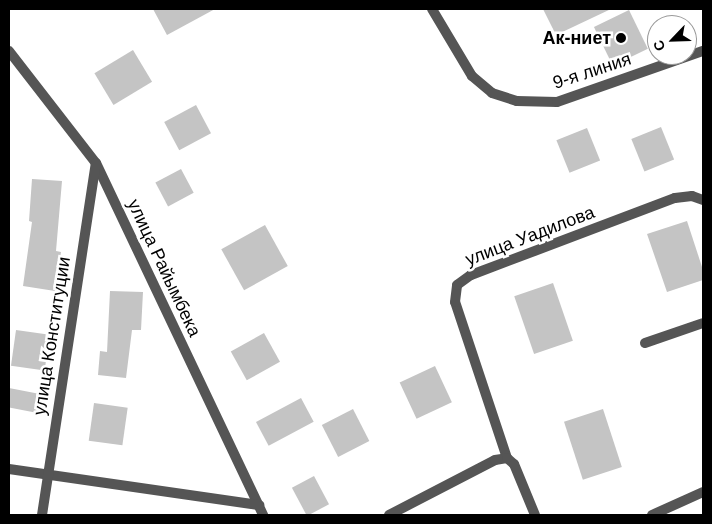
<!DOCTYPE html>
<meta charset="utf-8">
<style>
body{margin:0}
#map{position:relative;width:712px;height:524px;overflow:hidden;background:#fff;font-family:Helvetica,sans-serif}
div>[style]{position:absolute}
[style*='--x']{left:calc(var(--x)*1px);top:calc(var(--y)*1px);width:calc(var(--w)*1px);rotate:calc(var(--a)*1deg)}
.building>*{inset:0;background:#c4c4c4;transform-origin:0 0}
.minor>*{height:10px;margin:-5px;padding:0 5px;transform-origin:5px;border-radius:5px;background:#555}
.dots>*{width:14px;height:14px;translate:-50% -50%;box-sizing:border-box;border:2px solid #fff;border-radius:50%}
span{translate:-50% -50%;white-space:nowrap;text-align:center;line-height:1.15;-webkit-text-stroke:5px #fff;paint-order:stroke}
.poi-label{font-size:18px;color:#000;font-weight:700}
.right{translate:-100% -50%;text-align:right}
.street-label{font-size:18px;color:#000}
.frame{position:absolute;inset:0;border:10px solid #000;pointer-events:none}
.north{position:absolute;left:647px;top:15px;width:50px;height:50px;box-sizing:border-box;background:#fff;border:1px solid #999;border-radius:50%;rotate:246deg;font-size:14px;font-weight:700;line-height:20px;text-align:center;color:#000}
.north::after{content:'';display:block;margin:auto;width:18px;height:22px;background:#000;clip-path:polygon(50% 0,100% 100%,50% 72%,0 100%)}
</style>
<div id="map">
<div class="building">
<div style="clip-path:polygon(153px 9px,215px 9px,167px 35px)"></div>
<div style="clip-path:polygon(543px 9px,611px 9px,556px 35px)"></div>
<div style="left:629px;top:10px;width:43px;height:39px;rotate:64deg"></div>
<div style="left:133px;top:50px;width:37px;height:45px;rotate:59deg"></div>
<div style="left:196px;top:105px;width:32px;height:36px;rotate:62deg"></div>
<div style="left:661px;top:127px;width:35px;height:32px;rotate:68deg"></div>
<div style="left:587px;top:128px;width:35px;height:33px;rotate:68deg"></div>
<div style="left:181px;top:169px;width:27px;height:29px;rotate:62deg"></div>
<div style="clip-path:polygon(32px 179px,62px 181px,56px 251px,61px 252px,55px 291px,23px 286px,32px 222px,29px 221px)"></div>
<div style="clip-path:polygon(687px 221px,703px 270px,703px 280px,667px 292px,647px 234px)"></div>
<div style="left:265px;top:225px;width:47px;height:50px;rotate:61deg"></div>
<div style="left:553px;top:283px;width:61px;height:41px;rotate:71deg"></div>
<div style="clip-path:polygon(110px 291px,143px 292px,141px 330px,132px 330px,126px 378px,98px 375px,100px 351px,107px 352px)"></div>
<div style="left:16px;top:330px;width:34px;height:36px;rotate:8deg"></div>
<div style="left:264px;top:333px;width:33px;height:38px;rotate:61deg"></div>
<div style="left:435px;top:366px;width:40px;height:39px;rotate:65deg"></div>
<div style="left:9px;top:388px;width:38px;height:19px;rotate:11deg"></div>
<div style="left:301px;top:398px;width:27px;height:51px;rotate:62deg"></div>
<div style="left:94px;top:403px;width:34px;height:38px;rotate:8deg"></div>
<div style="left:353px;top:409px;width:36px;height:35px;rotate:63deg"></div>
<div style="left:603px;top:409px;width:61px;height:41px;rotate:72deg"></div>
<div style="left:314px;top:476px;width:32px;height:25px;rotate:62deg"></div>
</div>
<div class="minor">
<div style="--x:432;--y:9;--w:78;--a:59.2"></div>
<div style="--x:472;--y:76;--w:26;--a:40"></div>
<div style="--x:492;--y:93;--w:26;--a:18"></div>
<div style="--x:517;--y:101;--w:40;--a:1.4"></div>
<div style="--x:557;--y:102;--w:155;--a:-19.3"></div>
<div style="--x:9;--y:51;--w:142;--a:52.2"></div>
<div style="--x:96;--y:163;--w:390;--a:64.6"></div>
<div style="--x:645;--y:343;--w:61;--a:-19"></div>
<div style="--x:507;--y:458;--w:164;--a:-108.4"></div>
<div style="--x:455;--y:302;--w:17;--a:-83"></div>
<div style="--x:457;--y:285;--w:17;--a:-36"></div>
<div style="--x:471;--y:275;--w:218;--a:-20.7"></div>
<div style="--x:675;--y:198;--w:17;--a:-7"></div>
<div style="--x:692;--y:196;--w:12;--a:20"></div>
<div style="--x:9;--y:469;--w:253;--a:8.2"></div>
<div style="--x:42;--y:515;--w:356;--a:-81.3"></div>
<div style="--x:389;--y:515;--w:119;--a:-27.4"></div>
<div style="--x:495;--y:460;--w:12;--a:-9"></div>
<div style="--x:507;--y:458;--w:9;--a:41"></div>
<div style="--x:514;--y:464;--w:55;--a:67.6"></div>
<div style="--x:652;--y:515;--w:56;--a:-24.3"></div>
</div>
<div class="dots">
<div style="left:621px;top:38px;background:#000"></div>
</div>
<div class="poi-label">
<span class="right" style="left:611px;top:38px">Ак-ниет</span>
</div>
<div class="street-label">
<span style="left:592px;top:71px;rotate:-18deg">9-я линия</span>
<span style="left:530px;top:236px;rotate:-21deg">улица Уадилова</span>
<span style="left:164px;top:268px;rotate:65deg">улица Райымбека</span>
<span style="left:52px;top:336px;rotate:-81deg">улица Конституции</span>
</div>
<div class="frame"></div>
<div class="north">С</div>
</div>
